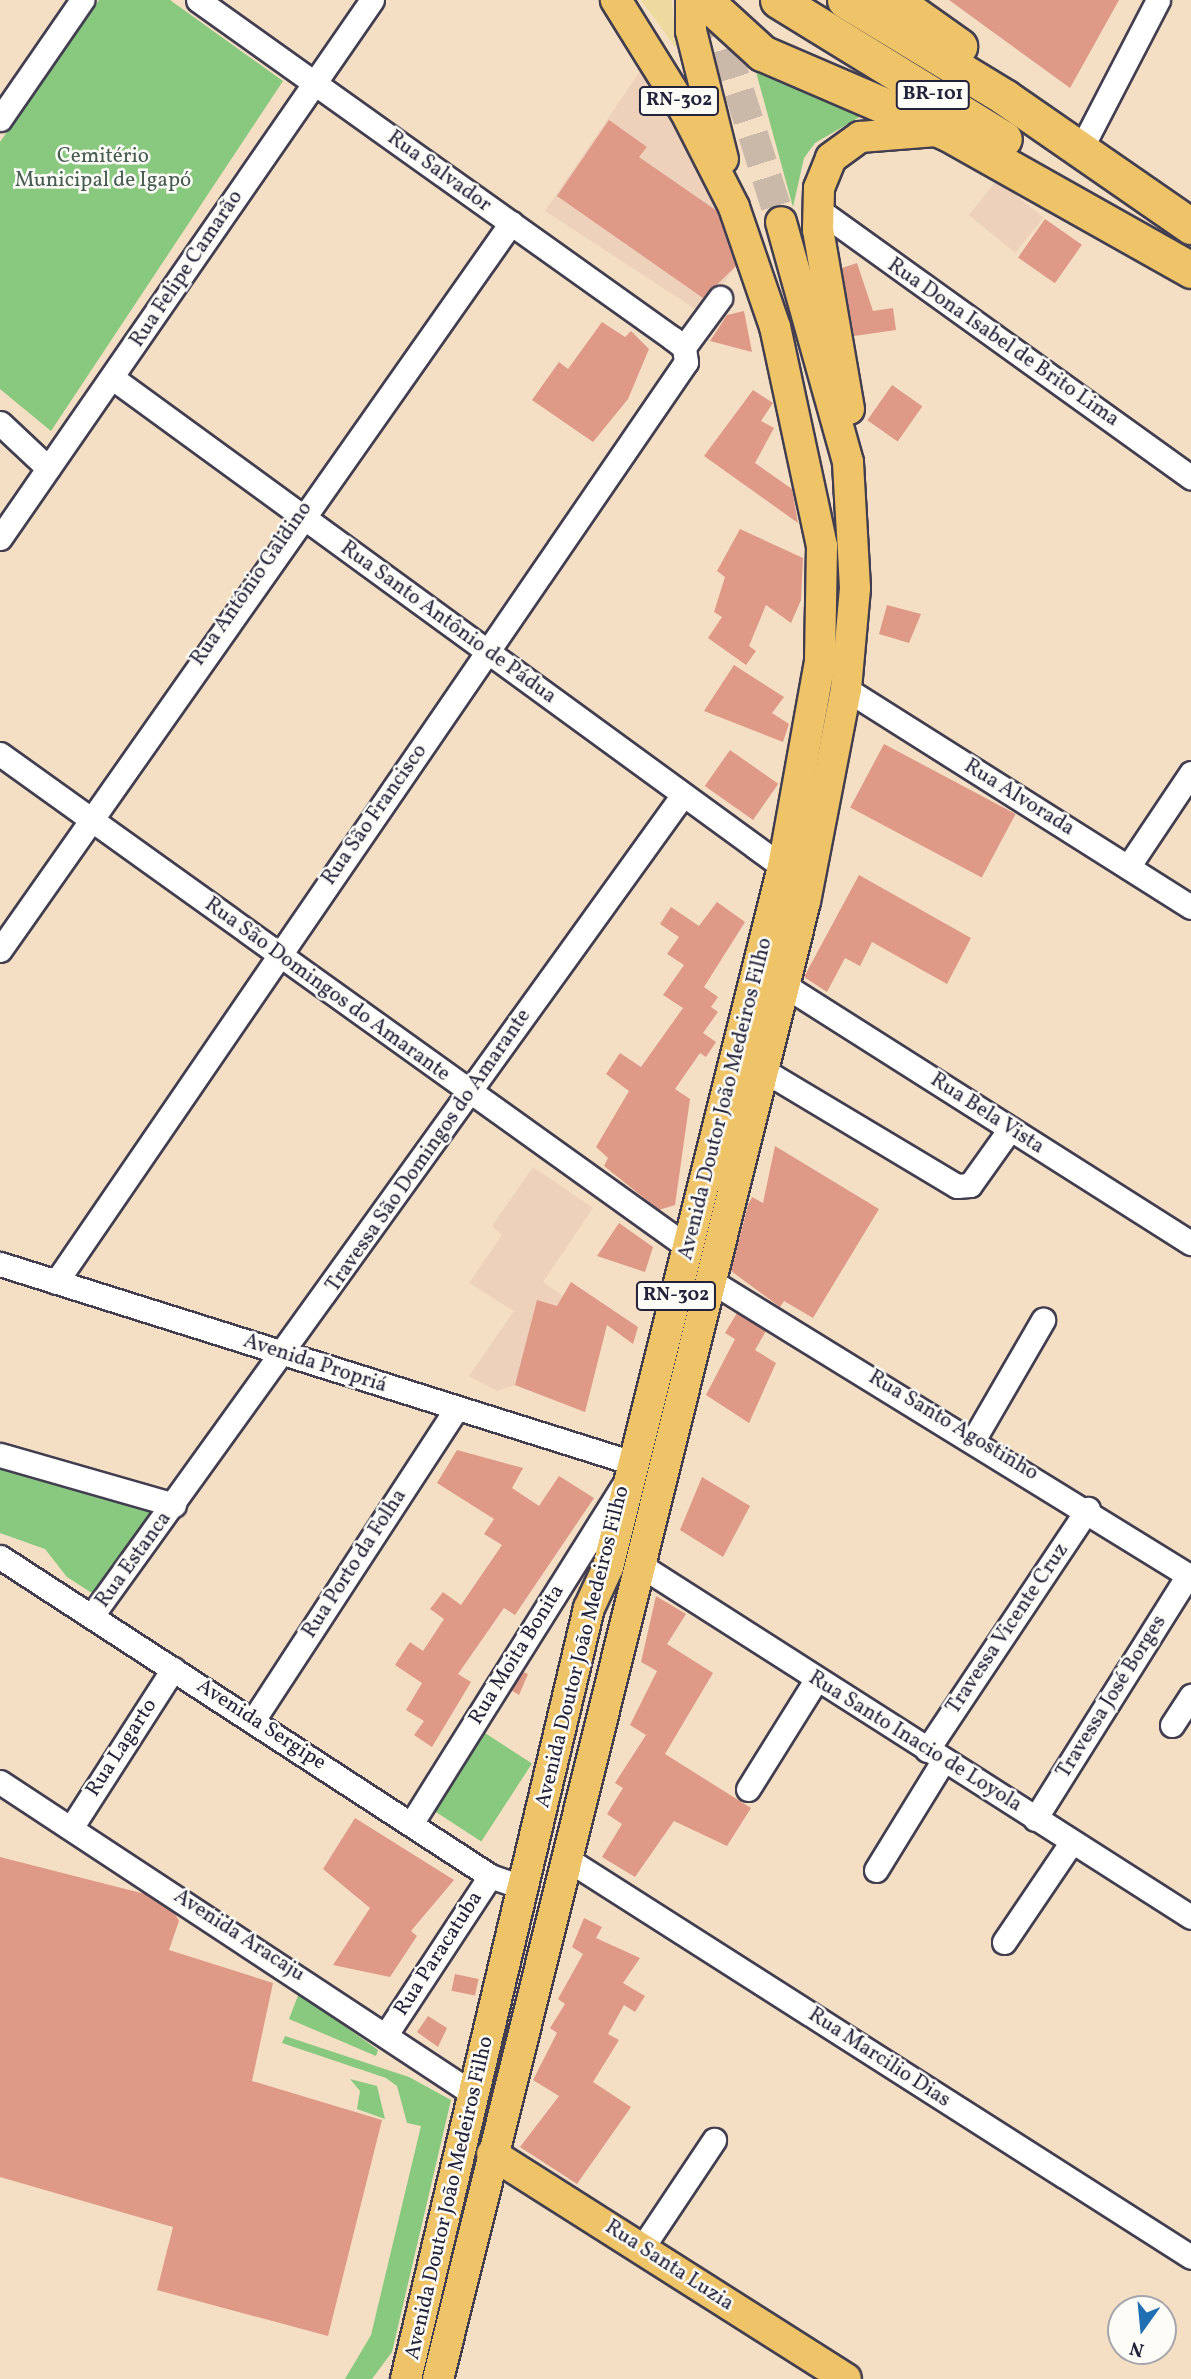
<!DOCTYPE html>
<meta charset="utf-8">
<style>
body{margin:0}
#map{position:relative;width:1191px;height:2379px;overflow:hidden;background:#f4dfc4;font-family:Vollkorn,serif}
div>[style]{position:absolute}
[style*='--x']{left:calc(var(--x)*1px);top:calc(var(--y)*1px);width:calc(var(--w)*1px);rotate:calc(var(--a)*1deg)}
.built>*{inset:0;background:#edd1ba;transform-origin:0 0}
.green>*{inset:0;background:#88c87f;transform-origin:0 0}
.sand>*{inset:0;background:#eeda9e}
.building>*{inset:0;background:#df9987;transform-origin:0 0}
.major-tunnel>*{height:30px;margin-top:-15px;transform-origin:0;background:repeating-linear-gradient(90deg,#cab9a9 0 30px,transparent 0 45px)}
.roads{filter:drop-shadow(2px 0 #423e50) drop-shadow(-2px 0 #423e50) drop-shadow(0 2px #423e50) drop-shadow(0 -2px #423e50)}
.minor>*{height:23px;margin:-11.5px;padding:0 11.5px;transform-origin:11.5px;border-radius:11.5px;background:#fff}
.major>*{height:30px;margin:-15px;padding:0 15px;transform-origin:15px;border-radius:15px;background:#efc469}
.highway>*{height:35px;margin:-17.5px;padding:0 17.5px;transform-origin:17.5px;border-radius:17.5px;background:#efc469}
span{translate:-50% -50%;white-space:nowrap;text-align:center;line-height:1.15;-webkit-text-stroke:5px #fdfcf7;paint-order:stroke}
.shield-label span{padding:2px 5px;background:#fdfcf7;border:2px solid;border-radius:5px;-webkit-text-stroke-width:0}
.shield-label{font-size:19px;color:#22223b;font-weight:700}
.park-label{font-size:21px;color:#465c53}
.street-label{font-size:21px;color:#22223b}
.north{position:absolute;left:1107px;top:2295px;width:70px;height:70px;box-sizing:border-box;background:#fdfcf7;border:2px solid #a5a5ac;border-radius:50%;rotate:195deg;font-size:19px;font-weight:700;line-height:28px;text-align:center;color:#22223b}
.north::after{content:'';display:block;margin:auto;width:24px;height:32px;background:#1f6fb2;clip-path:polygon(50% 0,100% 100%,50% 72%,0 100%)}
</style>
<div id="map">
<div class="built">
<div style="clip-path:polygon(643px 67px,668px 93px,741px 258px,703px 314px,545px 211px)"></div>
<div style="left:997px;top:180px;width:60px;height:45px;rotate:39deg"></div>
<div style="clip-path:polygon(533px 1167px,593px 1208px,543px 1282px,606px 1328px,585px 1412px,515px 1385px,497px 1391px,469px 1376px,514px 1311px,469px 1283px,502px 1235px,492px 1226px)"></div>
</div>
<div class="green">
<div style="clip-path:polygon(99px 0,170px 0,283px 81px,51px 431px,0 389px,0 142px)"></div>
<div style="clip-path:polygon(753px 61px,870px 111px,815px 143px,804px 158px,793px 207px)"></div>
<div style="clip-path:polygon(0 1463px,155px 1506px,95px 1595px,67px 1577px,45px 1549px,0 1533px)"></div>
<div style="left:485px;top:1733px;width:56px;height:93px;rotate:33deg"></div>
<div style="clip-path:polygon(299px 1993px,378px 2050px,376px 2056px,289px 2019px)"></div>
<div style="clip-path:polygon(285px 2036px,409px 2077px,451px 2100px,392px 2352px,372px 2379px,345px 2379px,371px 2335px,421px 2126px,407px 2123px,397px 2086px,386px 2078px,282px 2043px)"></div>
<div style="clip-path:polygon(350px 2079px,377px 2086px,385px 2119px,357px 2109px,360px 2091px)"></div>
</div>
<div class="sand">
<div style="clip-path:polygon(641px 0,672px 0,676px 48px)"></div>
</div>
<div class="building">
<div style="clip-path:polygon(949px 0,1119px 0,1070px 88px)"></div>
<div style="clip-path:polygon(609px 120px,647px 147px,639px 157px,717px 211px,736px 266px,703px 298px,557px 196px)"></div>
<div style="left:1045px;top:219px;width:45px;height:47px;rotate:35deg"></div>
<div style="clip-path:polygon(857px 263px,873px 311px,893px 308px,896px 330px,854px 336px,842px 268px)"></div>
<div style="clip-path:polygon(744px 311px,752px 352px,710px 341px,727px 315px)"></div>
<div style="clip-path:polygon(602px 322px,625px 337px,631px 331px,649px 349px,628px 399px,593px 442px,532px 400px,559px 362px,568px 369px)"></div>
<div style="left:892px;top:385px;width:37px;height:43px;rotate:35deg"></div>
<div style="clip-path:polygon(753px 390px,773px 403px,761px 421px,774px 428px,755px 463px,792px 489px,798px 523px,704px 456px)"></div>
<div style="clip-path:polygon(740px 529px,803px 558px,801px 600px,791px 623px,766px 605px,749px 646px,756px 651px,746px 665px,708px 638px,722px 617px,714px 612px,725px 577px,717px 571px)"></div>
<div style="clip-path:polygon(887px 605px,921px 614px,909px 643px,879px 634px)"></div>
<div style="clip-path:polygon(734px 665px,784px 697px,772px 713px,789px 724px,783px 742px,704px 711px)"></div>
<div style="left:884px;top:744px;width:149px;height:72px;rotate:28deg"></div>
<div style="left:730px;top:750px;width:59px;height:44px;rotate:35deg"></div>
<div style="clip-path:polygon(859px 875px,971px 938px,947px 984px,872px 942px,860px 966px,845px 958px,827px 992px,804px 977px)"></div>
<div style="clip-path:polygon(717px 902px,745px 922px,704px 987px,718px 997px,711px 1007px,718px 1012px,703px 1033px,716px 1042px,706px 1057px,700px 1053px,675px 1089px,690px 1099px,675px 1205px,659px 1210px,604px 1166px,608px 1158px,596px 1147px,629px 1091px,606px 1074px,620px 1053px,641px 1067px,683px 1008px,663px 995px,684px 965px,667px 954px,679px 937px,660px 924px,671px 907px,699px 926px)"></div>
<div style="clip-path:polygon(775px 1146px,879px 1209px,813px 1318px,784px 1301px,780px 1307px,731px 1271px,748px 1205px,752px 1197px,763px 1203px)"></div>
<div style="clip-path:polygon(619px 1223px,653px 1247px,645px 1272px,597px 1256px)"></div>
<div style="clip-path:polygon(571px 1282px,638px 1327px,633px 1344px,607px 1325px,585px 1412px,515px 1385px,537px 1300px,557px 1306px)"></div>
<div style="clip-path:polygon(737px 1313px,766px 1331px,755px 1350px,776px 1363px,749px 1423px,706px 1395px,735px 1339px,725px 1333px)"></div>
<div style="clip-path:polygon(457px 1450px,523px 1468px,512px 1488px,539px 1506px,559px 1476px,594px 1498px,515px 1615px,504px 1608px,458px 1674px,471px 1682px,432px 1747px,414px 1735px,424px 1721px,406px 1710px,422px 1683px,395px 1665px,410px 1642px,423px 1651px,444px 1619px,430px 1609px,443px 1592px,461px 1605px,502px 1545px,484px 1534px,494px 1519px,437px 1483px)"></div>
<div style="clip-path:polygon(702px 1477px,750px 1506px,723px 1557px,680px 1530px)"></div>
<div style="clip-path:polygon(656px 1596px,686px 1614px,667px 1644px,713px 1673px,665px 1754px,751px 1808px,727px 1846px,674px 1821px,635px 1877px,602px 1857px,622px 1824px,607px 1814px,623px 1788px,615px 1783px,646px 1735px,630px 1725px,657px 1671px,641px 1662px)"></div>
<div style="clip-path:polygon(523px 1672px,528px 1674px,519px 1695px,511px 1690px)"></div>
<div style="clip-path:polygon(355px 1818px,454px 1880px,411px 1931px,417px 1936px,390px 1977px,333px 1965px,370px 1908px,323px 1869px)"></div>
<div style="clip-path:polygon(0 1857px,145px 1894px,175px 1914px,179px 1921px,169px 1950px,273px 1983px,252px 2081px,382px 2120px,328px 2336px,157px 2290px,173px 2227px,0 2177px)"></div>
<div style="clip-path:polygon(584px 1918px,602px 1927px,596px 1938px,640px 1958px,623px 1983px,645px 1996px,635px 2012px,624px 2005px,608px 2034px,619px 2040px,593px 2082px,631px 2107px,577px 2184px,520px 2147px,559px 2096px,533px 2080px,557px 2033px,550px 2028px,565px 2004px,558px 1999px,583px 1954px,572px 1947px)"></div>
<div style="left:455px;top:1974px;width:24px;height:17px;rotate:12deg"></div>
<div style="clip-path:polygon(428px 2016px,447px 2028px,438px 2047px,417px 2032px)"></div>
</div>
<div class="major-tunnel">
<div style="--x:712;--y:6;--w:227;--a:72.3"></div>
</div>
<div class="roads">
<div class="minor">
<div style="--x:0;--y:119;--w:145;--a:-55.4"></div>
<div style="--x:1087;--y:137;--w:154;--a:-62.6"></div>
<div style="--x:816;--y:208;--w:462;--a:35.7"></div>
<div style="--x:684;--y:347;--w:61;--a:-53.7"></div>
<div style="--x:114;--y:379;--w:828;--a:36.11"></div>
<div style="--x:0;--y:423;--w:66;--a:43.2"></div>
<div style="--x:0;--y:538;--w:654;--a:-55.34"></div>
<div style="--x:846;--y:689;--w:408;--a:32.3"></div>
<div style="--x:0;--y:754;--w:848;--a:35.64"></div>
<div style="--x:1128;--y:867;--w:113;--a:-56.2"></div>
<div style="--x:0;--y:950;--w:889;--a:-54.9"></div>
<div style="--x:784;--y:985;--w:482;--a:32.4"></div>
<div style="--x:763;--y:1070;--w:226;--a:30.9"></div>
<div style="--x:957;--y:1186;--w:13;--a:-4"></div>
<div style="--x:970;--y:1185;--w:69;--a:-54.5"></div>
<div style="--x:0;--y:1264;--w:660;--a:17.45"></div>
<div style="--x:711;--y:1281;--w:564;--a:31.66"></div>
<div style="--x:56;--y:1282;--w:1115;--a:-55.6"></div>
<div style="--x:686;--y:362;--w:15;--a:-98"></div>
<div style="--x:684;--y:347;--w:15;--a:-143"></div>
<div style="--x:672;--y:338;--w:582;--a:-144.51"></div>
<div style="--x:974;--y:1439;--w:138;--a:-59.9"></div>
<div style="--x:0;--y:1455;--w:181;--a:16"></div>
<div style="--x:0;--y:1557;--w:585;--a:33.06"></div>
<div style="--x:490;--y:1876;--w:37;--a:19"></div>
<div style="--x:640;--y:1565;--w:654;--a:32.57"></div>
<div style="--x:93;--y:1614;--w:1008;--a:-54.24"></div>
<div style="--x:254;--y:1719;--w:370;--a:-56.9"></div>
<div style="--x:1172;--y:1725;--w:35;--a:-57"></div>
<div style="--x:927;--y:1750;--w:290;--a:-56.3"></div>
<div style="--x:0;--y:1782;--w:569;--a:33.38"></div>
<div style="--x:748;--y:1789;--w:128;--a:-58"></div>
<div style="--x:1035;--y:1819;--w:288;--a:-57.9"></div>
<div style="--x:411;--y:1824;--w:397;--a:-57.9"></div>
<div style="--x:71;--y:1828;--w:189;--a:-57.3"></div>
<div style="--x:567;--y:1859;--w:740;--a:32.53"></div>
<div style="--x:876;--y:1870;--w:128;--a:-58.4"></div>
<div style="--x:1004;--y:1942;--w:120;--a:-55.9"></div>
<div style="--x:387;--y:2033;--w:188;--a:-56.7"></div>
<div style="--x:642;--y:2248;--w:130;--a:-56.3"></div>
</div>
<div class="major">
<div style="--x:691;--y:0;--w:31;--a:90"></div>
<div style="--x:691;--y:31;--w:132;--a:76"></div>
<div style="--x:849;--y:409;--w:182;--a:-99.8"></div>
<div style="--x:818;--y:230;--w:42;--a:-88.6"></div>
<div style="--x:819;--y:188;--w:32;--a:-68"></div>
<div style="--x:831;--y:158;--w:36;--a:-36"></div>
<div style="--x:860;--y:137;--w:76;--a:-4.5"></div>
<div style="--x:492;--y:2154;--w:419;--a:32.4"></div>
<div style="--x:406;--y:2379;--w:792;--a:-76.65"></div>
<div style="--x:589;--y:1608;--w:45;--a:-65.1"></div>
<div style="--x:608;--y:1567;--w:722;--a:-75.96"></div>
<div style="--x:783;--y:867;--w:209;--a:-79.8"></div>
<div style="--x:820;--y:661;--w:115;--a:-89"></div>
<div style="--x:822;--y:546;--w:224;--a:-102.1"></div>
<div style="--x:775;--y:327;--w:127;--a:-108.9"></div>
<div style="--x:734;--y:207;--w:108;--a:-117"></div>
<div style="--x:685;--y:111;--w:131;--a:-121.9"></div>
<div style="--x:438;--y:2379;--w:1522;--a:-76.05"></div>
<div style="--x:805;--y:902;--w:217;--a:-79.1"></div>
<div style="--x:846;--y:689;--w:101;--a:-84.9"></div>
<div style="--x:855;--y:588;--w:126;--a:-93.2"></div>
<div style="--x:848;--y:462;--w:249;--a:-105.6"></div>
</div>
<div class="highway">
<div style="--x:704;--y:0;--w:79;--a:42.4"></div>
<div style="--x:762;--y:53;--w:202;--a:23.3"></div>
<div style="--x:948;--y:133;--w:279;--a:29.4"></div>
<div style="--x:778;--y:0;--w:265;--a:31.6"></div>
<div style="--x:845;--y:0;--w:188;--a:31.3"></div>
<div style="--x:1006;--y:98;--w:225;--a:34.7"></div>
<div style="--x:894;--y:0;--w:80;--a:35.3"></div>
</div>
</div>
<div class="shield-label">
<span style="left:933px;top:95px">BR-101</span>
<span style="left:679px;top:101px">RN-302</span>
<span style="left:676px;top:1296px">RN-302</span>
</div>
<div class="park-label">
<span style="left:103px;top:169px">Cemitério<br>Municipal de Igapó</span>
</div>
<div class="street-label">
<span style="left:439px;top:172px;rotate:36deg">Rua Salvador</span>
<span style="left:187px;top:269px;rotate:-56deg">Rua Felipe Camarão</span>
<span style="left:1003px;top:343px;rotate:35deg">Rua Dona Isabel de Brito Lima</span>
<span style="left:252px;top:584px;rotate:-55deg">Rua Antônio Galdino</span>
<span style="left:448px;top:623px;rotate:36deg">Rua Santo Antônio de Pádua</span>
<span style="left:1019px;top:798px;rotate:32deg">Rua Alvorada</span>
<span style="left:375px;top:815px;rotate:-55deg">Rua São Francisco</span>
<span style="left:327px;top:990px;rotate:36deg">Rua São Domingos do Amarante</span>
<span style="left:726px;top:1099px;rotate:-76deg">Avenida Doutor João Medeiros Filho</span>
<span style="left:987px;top:1114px;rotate:33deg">Rua Bela Vista</span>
<span style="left:429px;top:1151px;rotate:-55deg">Travessa São Domingos do Amarante</span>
<span style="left:315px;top:1364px;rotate:18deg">Avenida Propriá</span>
<span style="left:953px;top:1426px;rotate:31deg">Rua Santo Agostinho</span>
<span style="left:134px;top:1560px;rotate:-54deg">Rua Estanca</span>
<span style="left:355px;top:1564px;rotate:-57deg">Rua Porto da Folha</span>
<span style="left:1008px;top:1629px;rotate:-56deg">Travessa Vicente Cruz</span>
<span style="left:583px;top:1647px;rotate:-76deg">Avenida Doutor João Medeiros Filho</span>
<span style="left:517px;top:1655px;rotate:-58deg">Rua Moita Bonita</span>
<span style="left:1112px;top:1697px;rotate:-58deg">Travessa José Borges</span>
<span style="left:261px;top:1725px;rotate:33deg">Avenida Sergipe</span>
<span style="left:915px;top:1742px;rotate:32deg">Rua Santo Inacio de Loyola</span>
<span style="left:122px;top:1748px;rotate:-57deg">Rua Lagarto</span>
<span style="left:239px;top:1936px;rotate:33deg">Avenida Aracaju</span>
<span style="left:439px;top:1954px;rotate:-57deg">Rua Paracatuba</span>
<span style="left:879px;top:2058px;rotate:33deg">Rua Marcilio Dias</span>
<span style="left:450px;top:2198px;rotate:-77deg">Avenida Doutor João Medeiros Filho</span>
<span style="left:669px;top:2266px;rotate:33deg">Rua Santa Luzia</span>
</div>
<div class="north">N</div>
</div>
